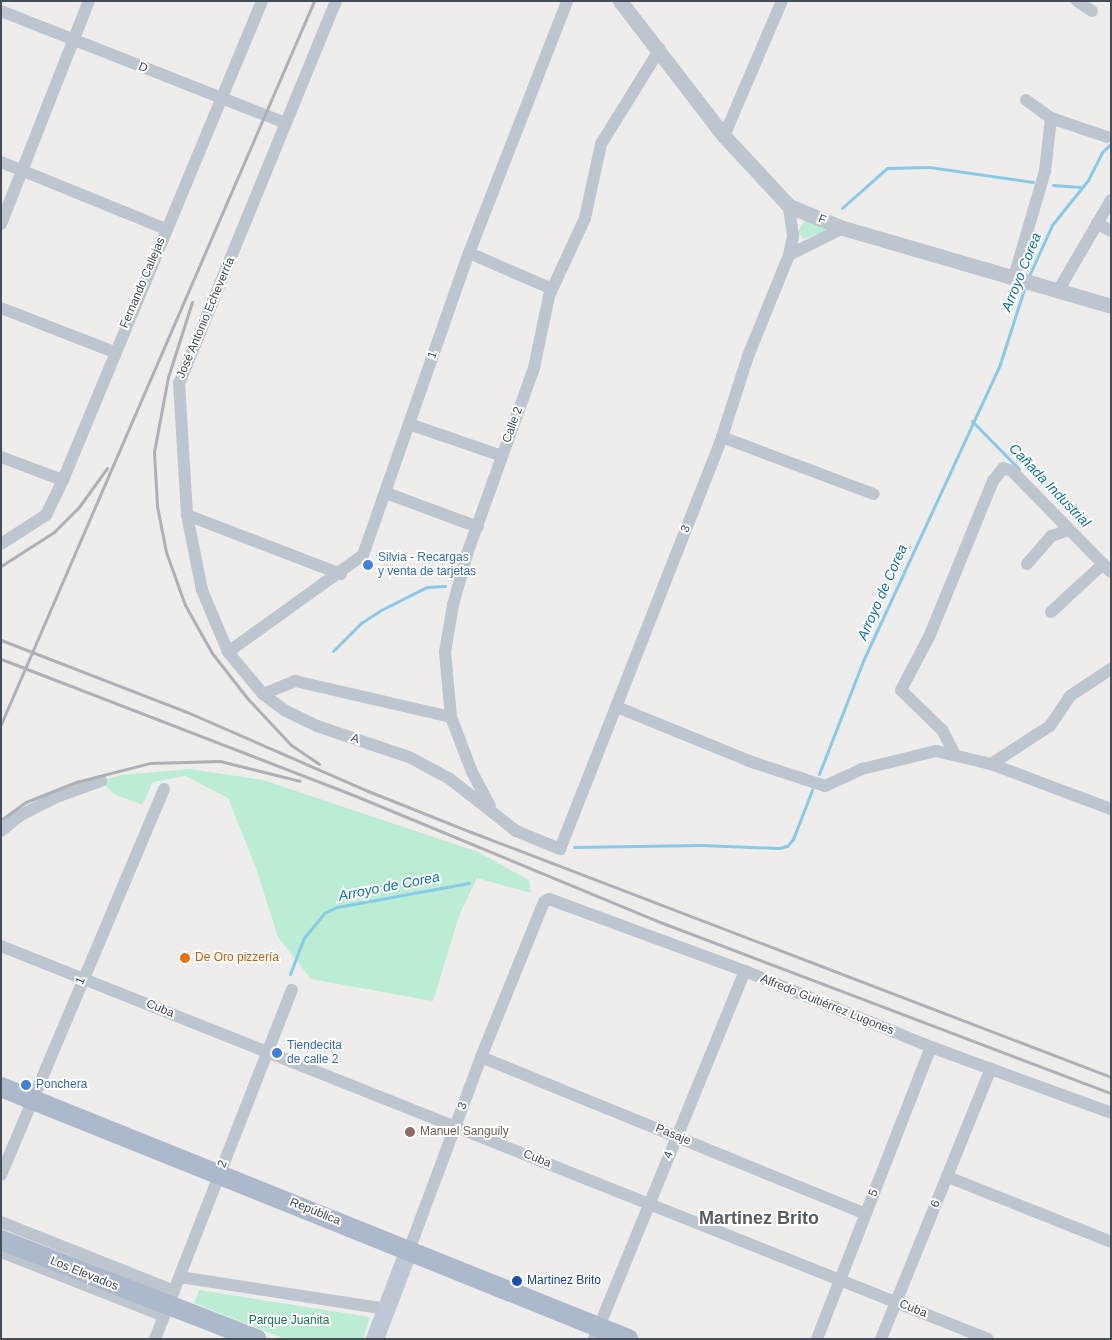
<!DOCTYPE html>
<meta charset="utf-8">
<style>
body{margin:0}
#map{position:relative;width:1112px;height:1340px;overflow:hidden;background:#efecec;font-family:Helvetica,sans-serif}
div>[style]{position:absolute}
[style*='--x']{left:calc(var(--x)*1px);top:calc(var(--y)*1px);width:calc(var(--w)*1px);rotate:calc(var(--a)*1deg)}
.green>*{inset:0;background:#baedd3}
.stream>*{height:3px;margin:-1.5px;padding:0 1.5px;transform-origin:1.5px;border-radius:1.5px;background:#88cbe9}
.minor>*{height:12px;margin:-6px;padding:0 6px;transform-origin:6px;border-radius:6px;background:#bdc5ce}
.tertiary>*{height:15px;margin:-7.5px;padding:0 7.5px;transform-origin:7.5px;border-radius:7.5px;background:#bdc5ce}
.secondary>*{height:18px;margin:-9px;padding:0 9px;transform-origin:9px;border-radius:9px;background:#bec7d5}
.primary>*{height:20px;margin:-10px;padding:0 10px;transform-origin:10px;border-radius:10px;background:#acb8cb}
.rail>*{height:3px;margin:-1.5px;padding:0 1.5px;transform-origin:1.5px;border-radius:1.5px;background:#aeb0b6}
.dots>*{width:14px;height:14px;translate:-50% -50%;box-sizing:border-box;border:2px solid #fff;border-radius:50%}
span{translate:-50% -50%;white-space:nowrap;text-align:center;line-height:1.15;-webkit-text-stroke:4px #fff;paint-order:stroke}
.street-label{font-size:12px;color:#454d59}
.shop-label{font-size:12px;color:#366cbe}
.left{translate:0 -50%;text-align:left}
.food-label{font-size:12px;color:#c56008}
.education-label{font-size:12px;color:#785e54}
.transit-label{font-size:12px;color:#164399}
.park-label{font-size:12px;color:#187751}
.water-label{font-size:14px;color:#0f74a1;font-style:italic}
.district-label{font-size:18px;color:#595c61;font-weight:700}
.frame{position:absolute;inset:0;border:2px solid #454d59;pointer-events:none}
</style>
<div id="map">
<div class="green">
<div style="clip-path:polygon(805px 220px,826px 228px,827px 230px,804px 239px,798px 232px)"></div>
<div style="clip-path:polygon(190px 769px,263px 780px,478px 852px,529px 880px,531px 893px,477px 878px,460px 913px,433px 1001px,311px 979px,278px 937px,256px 868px,228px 798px,185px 776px,153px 782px,142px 805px,114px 794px,101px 781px,120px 775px)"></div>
<div style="clip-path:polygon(199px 1290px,370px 1317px,363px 1339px,285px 1339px,194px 1303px)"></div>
</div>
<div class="stream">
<div style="--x:1053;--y:185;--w:27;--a:4"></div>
<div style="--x:842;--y:208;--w:60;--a:-41.6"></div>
<div style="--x:887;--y:168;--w:42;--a:-1.4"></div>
<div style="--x:929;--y:167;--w:105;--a:8.2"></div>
<div style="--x:1028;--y:278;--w:58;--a:-65.6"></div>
<div style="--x:1052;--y:225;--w:58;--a:-51.3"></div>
<div style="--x:1088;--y:180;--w:31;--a:-63"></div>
<div style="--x:1102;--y:152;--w:12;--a:-42"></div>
<div style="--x:972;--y:421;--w:67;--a:45.6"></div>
<div style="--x:333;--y:651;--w:40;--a:-45"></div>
<div style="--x:361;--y:623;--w:24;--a:-33"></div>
<div style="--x:381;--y:610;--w:51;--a:-26.6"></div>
<div style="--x:427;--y:587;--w:18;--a:-3"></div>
<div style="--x:819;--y:774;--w:121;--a:-68.7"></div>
<div style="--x:863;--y:661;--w:327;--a:-65.2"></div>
<div style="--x:1000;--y:364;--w:82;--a:-72.2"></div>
<div style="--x:574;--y:847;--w:127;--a:-0.9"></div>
<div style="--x:701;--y:845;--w:78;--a:2.2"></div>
<div style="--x:779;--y:848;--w:8;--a:-14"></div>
<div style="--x:787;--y:846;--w:9;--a:-49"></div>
<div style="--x:793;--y:839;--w:53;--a:-68.8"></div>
<div style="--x:290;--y:974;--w:39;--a:-69"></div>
<div style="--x:304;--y:938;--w:32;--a:-51"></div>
<div style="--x:324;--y:913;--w:14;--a:-25"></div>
<div style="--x:337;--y:907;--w:134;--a:-10.3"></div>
</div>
<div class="minor">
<div style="--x:336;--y:1;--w:413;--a:112.3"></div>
<div style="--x:179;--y:383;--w:132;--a:86.5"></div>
<div style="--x:187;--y:515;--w:76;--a:78.7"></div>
<div style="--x:202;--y:590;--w:67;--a:67.2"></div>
<div style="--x:228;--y:652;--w:55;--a:50.2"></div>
<div style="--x:263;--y:694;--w:26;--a:37"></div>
<div style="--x:284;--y:710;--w:37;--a:26"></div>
<div style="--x:317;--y:726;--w:97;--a:18.6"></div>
<div style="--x:409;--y:757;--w:47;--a:28.2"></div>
<div style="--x:450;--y:779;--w:84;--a:38.2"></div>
<div style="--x:516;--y:831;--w:48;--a:22.2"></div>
<div style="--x:560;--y:849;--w:443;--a:-68.5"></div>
<div style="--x:722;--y:437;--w:85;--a:-72.2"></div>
<div style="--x:748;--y:356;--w:109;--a:-67.9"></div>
<div style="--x:789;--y:255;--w:19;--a:-78"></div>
<div style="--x:793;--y:236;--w:30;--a:-98"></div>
<div style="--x:1077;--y:1;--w:18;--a:34"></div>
<div style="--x:1;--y:11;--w:305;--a:21.5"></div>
<div style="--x:1026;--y:100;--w:31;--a:36"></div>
<div style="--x:1051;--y:118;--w:59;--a:18.7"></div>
<div style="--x:724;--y:136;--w:147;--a:-66.8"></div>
<div style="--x:1;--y:162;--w:178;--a:22.1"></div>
<div style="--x:1097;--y:223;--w:16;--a:30"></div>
<div style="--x:1;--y:224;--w:240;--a:-68.5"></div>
<div style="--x:469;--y:253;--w:90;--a:23.4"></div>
<div style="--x:789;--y:255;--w:60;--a:-26.6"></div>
<div style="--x:1013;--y:280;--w:114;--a:-73.6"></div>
<div style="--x:1045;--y:171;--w:53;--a:-83.5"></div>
<div style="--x:1058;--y:291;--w:105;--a:-59.8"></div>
<div style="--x:1;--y:308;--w:121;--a:21.3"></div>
<div style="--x:409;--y:424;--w:98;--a:19"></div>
<div style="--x:722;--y:437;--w:162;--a:20.6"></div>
<div style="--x:1;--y:457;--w:66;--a:20.4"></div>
<div style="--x:386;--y:493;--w:98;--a:20.3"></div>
<div style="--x:187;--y:515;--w:165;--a:21"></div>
<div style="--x:1;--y:544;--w:54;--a:-32.8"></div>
<div style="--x:46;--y:515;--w:39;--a:-64"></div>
<div style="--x:63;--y:480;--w:519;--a:-67.44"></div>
<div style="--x:1027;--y:564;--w:37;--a:-49"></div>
<div style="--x:1051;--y:536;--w:19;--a:-18"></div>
<div style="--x:1051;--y:612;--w:71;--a:-42.7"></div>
<div style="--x:228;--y:652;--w:166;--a:-35.7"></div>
<div style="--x:363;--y:555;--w:320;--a:-70.7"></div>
<div style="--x:469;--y:253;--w:270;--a:-68.7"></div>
<div style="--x:263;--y:694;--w:35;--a:-22"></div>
<div style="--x:295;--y:681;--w:160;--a:13"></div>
<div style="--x:617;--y:707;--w:143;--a:22.2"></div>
<div style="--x:749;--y:761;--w:80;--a:18.2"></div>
<div style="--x:825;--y:786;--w:41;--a:-24.7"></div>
<div style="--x:862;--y:769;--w:76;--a:-13.7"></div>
<div style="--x:936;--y:751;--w:57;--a:13.3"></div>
<div style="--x:991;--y:764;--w:128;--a:20.6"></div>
<div style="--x:955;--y:755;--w:28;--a:-117"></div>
<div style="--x:942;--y:730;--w:57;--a:-135.7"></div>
<div style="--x:901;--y:690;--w:60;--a:-62.2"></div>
<div style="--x:929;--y:637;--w:169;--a:-67.7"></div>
<div style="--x:993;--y:481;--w:16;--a:-52"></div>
<div style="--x:1003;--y:468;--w:9;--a:18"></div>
<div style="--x:1012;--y:471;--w:141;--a:45.6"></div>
<div style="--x:991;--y:764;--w:70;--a:-32.8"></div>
<div style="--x:1050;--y:726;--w:36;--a:-56"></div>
<div style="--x:1070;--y:696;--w:49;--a:-33.4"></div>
<div style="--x:490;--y:806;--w:38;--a:-118"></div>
<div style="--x:472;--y:772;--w:59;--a:-110.9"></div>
<div style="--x:451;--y:717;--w:65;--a:-95.3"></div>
<div style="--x:445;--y:652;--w:48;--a:-80.3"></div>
<div style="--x:453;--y:605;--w:53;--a:-74.6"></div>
<div style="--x:467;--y:554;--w:198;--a:-70.2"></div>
<div style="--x:534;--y:368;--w:74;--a:-78.2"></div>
<div style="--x:549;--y:296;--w:86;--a:-65.2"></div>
<div style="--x:585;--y:218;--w:76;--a:-77.8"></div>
<div style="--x:601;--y:144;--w:112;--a:-58.2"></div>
<div style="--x:1;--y:831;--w:26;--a:-39"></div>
<div style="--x:21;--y:815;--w:39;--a:-27"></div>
<div style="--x:56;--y:797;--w:48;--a:-19.6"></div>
<div style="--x:1;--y:946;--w:1062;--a:21.71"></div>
<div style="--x:481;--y:1057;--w:415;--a:22.2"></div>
<div style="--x:1;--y:1175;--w:419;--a:-67.1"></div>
<div style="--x:948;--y:1177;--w:175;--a:21.7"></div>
<div style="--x:1;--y:1222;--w:186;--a:21.7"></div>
<div style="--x:409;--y:1250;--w:206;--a:-69.5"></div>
<div style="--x:481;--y:1057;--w:167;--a:-67.9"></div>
<div style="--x:544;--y:902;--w:6;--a:-31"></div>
<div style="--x:549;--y:899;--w:209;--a:20.2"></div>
<div style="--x:745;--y:971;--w:201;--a:22.2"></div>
<div style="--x:931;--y:1047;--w:192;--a:20.1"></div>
<div style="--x:1;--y:1252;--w:175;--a:21.4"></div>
<div style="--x:180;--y:1277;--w:209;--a:8.8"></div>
<div style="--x:155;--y:1339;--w:375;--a:-68.6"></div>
<div style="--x:594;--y:1339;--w:398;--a:-67.7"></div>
<div style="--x:817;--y:1339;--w:313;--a:-68.7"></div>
<div style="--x:881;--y:1339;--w:292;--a:-67.9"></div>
</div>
<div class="tertiary">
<div style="--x:620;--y:1;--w:170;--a:52.4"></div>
<div style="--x:724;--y:136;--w:96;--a:47.1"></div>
<div style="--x:789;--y:206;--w:58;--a:22.2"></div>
<div style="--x:843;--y:228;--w:279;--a:16.2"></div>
</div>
<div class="secondary">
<div style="--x:375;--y:1339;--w:95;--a:-69.1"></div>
</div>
<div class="primary">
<div style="--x:1;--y:1087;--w:676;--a:21.9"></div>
<div style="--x:1;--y:1240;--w:274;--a:21.2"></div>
</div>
<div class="rail">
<div style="--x:192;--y:302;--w:79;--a:107.7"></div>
<div style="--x:168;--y:377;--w:76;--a:100.6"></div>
<div style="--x:154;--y:452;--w:54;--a:86.8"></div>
<div style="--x:157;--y:506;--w:47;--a:78.9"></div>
<div style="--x:166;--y:552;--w:56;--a:70.3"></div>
<div style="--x:185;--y:605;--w:55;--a:60.6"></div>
<div style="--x:212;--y:653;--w:58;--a:52"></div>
<div style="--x:248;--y:699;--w:63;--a:46.9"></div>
<div style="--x:291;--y:745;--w:34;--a:34"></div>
<div style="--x:1;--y:566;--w:63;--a:-32.7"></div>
<div style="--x:54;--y:532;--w:35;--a:-45"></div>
<div style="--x:79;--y:507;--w:48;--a:-54.3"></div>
<div style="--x:1;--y:640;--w:199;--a:21.2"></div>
<div style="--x:187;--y:712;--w:197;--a:23.6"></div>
<div style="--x:368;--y:791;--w:111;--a:21.7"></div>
<div style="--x:471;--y:832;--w:685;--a:20.95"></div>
<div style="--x:1;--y:659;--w:375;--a:21.1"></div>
<div style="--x:351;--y:794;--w:334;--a:22.5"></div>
<div style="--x:660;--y:922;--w:482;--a:20.8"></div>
<div style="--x:1;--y:724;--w:788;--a:-66.59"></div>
<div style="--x:1;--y:820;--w:31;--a:-36"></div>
<div style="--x:26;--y:802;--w:54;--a:-21.8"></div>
<div style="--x:76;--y:782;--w:76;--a:-14.4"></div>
<div style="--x:150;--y:763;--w:70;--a:-1.6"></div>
<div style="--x:220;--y:761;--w:82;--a:14"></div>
</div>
<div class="dots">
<div style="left:368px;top:565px;background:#3f7fe0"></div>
<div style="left:185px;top:958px;background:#e8710a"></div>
<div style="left:277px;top:1053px;background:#3f7fe0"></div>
<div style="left:26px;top:1085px;background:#3f7fe0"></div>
<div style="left:410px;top:1132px;background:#8d6e63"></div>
<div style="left:517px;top:1281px;background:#1a4fb4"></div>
</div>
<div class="street-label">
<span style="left:143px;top:68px;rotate:22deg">D</span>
<span style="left:822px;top:220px;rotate:21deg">F</span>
<span style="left:143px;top:283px;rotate:-67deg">Fernando Callejas</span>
<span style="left:206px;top:318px;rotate:-67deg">José Antonio Echeverría</span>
<span style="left:433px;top:355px;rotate:-71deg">1</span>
<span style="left:513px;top:425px;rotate:-70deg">Calle 2</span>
<span style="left:686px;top:529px;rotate:-69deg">3</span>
<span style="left:355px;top:739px;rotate:19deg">A</span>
<span style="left:81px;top:981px;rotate:-67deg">1</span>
<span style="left:827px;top:1005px;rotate:22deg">Alfredo Guitiérrez Lugones</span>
<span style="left:160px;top:1009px;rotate:22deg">Cuba</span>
<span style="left:463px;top:1106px;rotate:-69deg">3</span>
<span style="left:673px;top:1135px;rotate:22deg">Pasaje</span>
<span style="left:669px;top:1155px;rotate:-68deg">4</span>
<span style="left:537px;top:1159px;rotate:22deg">Cuba</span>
<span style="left:223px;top:1164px;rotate:-68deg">2</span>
<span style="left:874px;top:1193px;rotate:-68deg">5</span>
<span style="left:936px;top:1204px;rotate:-67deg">6</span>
<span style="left:315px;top:1212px;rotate:22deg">República</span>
<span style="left:84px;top:1274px;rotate:22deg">Los Elevados</span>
<span style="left:913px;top:1309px;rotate:22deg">Cuba</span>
</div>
<div class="shop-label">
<span class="left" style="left:378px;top:565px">Silvia - Recargas<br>y venta de tarjetas</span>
<span class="left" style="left:287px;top:1053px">Tiendecita<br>de calle 2</span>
<span class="left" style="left:36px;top:1085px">Ponchera</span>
</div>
<div class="food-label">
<span class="left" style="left:195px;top:958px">De Oro pizzería</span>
</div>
<div class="education-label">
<span class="left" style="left:420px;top:1132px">Manuel Sanguily</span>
</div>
<div class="transit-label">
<span class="left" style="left:527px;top:1281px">Martinez Brito</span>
</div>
<div class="park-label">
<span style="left:289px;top:1321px">Parque Juanita</span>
</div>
<div class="water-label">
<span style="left:1021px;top:272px;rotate:-68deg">Arroyo Corea</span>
<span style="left:1050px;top:485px;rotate:46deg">Cañada Industrial</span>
<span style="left:882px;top:592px;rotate:-66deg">Arroyo de Corea</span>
<span style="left:389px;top:886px;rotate:-11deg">Arroyo de Corea</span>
</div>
<div class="district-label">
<span style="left:759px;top:1218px">Martinez Brito</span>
</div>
<div class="frame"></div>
</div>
